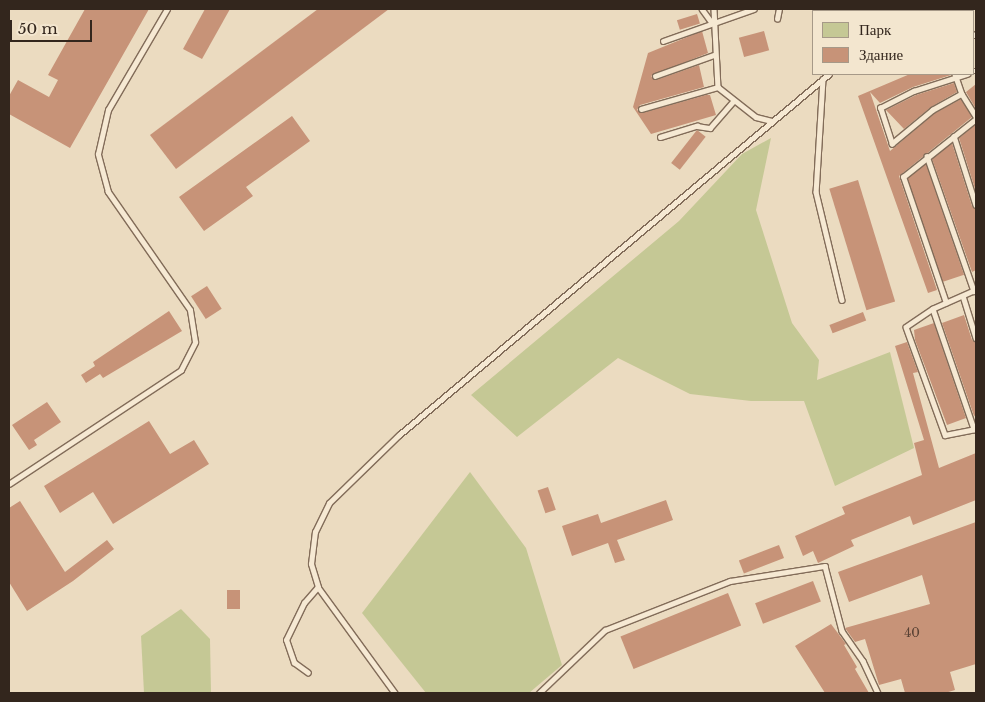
<!DOCTYPE html>
<meta charset="utf-8">
<style>
body{margin:0}
#map{position:relative;width:985px;height:702px;overflow:hidden;background:#ebdbc0;font-family:"Libre Baskerville",serif}
div>[style]{position:absolute}
[style*='--x']{left:calc(var(--x)*1px);top:calc(var(--y)*1px);width:calc(var(--w)*1px);rotate:calc(var(--a)*1deg)}
.green>*{inset:0;background:#c5c895}
.building>*{inset:0;background:#c79378;transform-origin:0 0}
.roads{filter:drop-shadow(1px 0 #826c59) drop-shadow(-1px 0 #826c59) drop-shadow(0 1px #826c59) drop-shadow(0 -1px #826c59)}
.lane>*{height:4.5px;margin:-2.25px;padding:0 2.25px;transform-origin:2.25px;border-radius:2.25px;background:#f6e9d3}
span{translate:-50% -50%;white-space:nowrap;text-align:center;line-height:1.15;-webkit-text-stroke:4.5px #f3e6cf;paint-order:stroke}
.number-label{font-size:12px;color:#584134}
.number-label span{-webkit-text-stroke-width:0}
.frame{position:absolute;inset:0;border:10px solid #33261d;pointer-events:none}
.legend{position:absolute;left:812px;top:10px;width:162px;height:65px;box-sizing:border-box;background:#f3e6cf;border:1px solid #a69988;margin:0;padding:6px 9px;list-style:none;font-size:15px;color:#33261d}
.legend li{display:flex;align-items:center;gap:10px;height:25px}
.legend b{width:25px;border:1px solid #a69988}
.scale{position:absolute;left:10px;top:20px;width:82px;height:22px;box-sizing:border-box;border:2px solid #33261d;border-top:0;padding-left:6px;font-size:15px;line-height:18px;white-space:nowrap;color:#33261d;-webkit-text-stroke:4px #f3e6cf;paint-order:stroke}
</style>
<div id="map">
<div class="green">
<div style="clip-path:polygon(771px 138px,756px 210px,792px 323px,819px 360px,817px 380px,890px 352px,914px 448px,835px 486px,804px 401px,751px 401px,690px 394px,618px 358px,517px 437px,471px 395px,679px 221px,742px 154px)"></div>
<div style="clip-path:polygon(470px 472px,526px 548px,562px 665px,529px 693px,426px 693px,362px 613px)"></div>
<div style="clip-path:polygon(181px 609px,210px 639px,211px 693px,144px 693px,141px 636px)"></div>
</div>
<div class="building">
<div style="clip-path:polygon(85px 9px,149px 9px,70px 148px,9px 114px,9px 96px,18px 80px,49px 97px,58px 80px,48px 75px)"></div>
<div style="clip-path:polygon(205px 9px,230px 9px,202px 59px,183px 49px)"></div>
<div style="clip-path:polygon(318px 9px,389px 9px,176px 169px,150px 135px)"></div>
<div style="left:697px;top:14px;width:10px;height:21px;rotate:73deg"></div>
<div style="clip-path:polygon(702px 31px,708px 53px,651px 76px,656px 80px,699px 65px,704px 87px,640px 105px,637px 110px,642px 113px,706px 95px,710px 95px,716px 115px,651px 134px,633px 107px,648px 53px)"></div>
<div style="left:764px;top:31px;width:20px;height:26px;rotate:75deg"></div>
<div style="clip-path:polygon(910px 74px,951px 75px,913px 87px,880px 103px,870px 92px,890px 151px,935px 113px,961px 99px,972px 117px,899px 176px,937px 290px,928px 293px,858px 96px)"></div>
<div style="clip-path:polygon(954px 83px,957px 92px,931px 107px,904px 129px,886px 110px,916px 95px)"></div>
<div style="clip-path:polygon(976px 84px,976px 109px,966px 92px)"></div>
<div style="clip-path:polygon(292px 116px,310px 141px,246px 187px,253px 196px,204px 231px,179px 197px)"></div>
<div style="clip-path:polygon(976px 124px,976px 192px,959px 138px)"></div>
<div style="left:697px;top:130px;width:11px;height:42px;rotate:38deg"></div>
<div style="clip-path:polygon(952px 143px,972px 206px,976px 209px,976px 270px,972px 272px,932px 159px)"></div>
<div style="left:926px;top:164px;width:117px;height:23px;rotate:71deg"></div>
<div style="left:858px;top:180px;width:127px;height:30px;rotate:73deg"></div>
<div style="left:207px;top:286px;width:27px;height:19px;rotate:57deg"></div>
<div style="clip-path:polygon(169px 311px,182px 331px,103px 378px,100px 374px,86px 383px,81px 375px,95px 366px,93px 362px)"></div>
<div style="left:863px;top:312px;width:9px;height:36px;rotate:69deg"></div>
<div style="clip-path:polygon(964px 315px,972px 340px,976px 342px,976px 415px,974px 416px,942px 323px)"></div>
<div style="clip-path:polygon(934px 323px,966px 418px,947px 425px,915px 340px,914px 330px)"></div>
<div style="clip-path:polygon(907px 342px,918px 372px,913px 373px,939px 468px,976px 453px,976px 500px,913px 525px,910px 516px,851px 540px,854px 546px,818px 563px,813px 551px,803px 556px,795px 536px,845px 514px,842px 507px,922px 475px,914px 443px,924px 440px,895px 346px)"></div>
<div style="clip-path:polygon(47px 402px,61px 422px,34px 440px,37px 445px,29px 450px,12px 425px)"></div>
<div style="clip-path:polygon(149px 421px,170px 454px,194px 440px,209px 464px,113px 524px,93px 492px,60px 513px,44px 486px)"></div>
<div style="left:548px;top:487px;width:24px;height:11px;rotate:71deg"></div>
<div style="clip-path:polygon(666px 500px,673px 520px,617px 540px,625px 560px,615px 563px,608px 543px,572px 556px,562px 526px,598px 514px,601px 523px)"></div>
<div style="clip-path:polygon(20px 501px,65px 572px,107px 540px,114px 549px,73px 581px,27px 611px,9px 582px,9px 508px)"></div>
<div style="clip-path:polygon(976px 522px,976px 664px,950px 672px,955px 690px,945px 693px,905px 693px,901px 679px,879px 685px,865px 639px,855px 642px,845px 628px,930px 604px,922px 575px,849px 602px,838px 572px)"></div>
<div style="left:779px;top:545px;width:14px;height:43px;rotate:69deg"></div>
<div style="left:813px;top:581px;width:22px;height:62px;rotate:69deg"></div>
<div style="left:227px;top:590px;width:13px;height:19px"></div>
<div style="left:728px;top:593px;width:35px;height:116px;rotate:68deg"></div>
<div style="clip-path:polygon(831px 624px,846px 644px,844px 645px,857px 667px,855px 669px,869px 693px,825px 693px,795px 646px)"></div>
</div>
<div class="roads">
<div class="lane">
<div style="--x:702;--y:9;--w:17;--a:54"></div>
<div style="--x:714;--y:9;--w:78;--a:87.1"></div>
<div style="--x:718;--y:87;--w:48;--a:38.3"></div>
<div style="--x:756;--y:117;--w:16;--a:14"></div>
<div style="--x:922;--y:9;--w:8;--a:0"></div>
<div style="--x:817;--y:11;--w:2;--a:-90"></div>
<div style="--x:944;--y:11;--w:2;--a:-90"></div>
<div style="--x:777;--y:19;--w:10;--a:-79"></div>
<div style="--x:974;--y:35;--w:2;--a:-27"></div>
<div style="--x:663;--y:41;--w:96;--a:-19.4"></div>
<div style="--x:974;--y:71;--w:2;--a:0"></div>
<div style="--x:955;--y:74;--w:21;--a:71"></div>
<div style="--x:962;--y:94;--w:26;--a:58"></div>
<div style="--x:655;--y:76;--w:63;--a:-19.6"></div>
<div style="--x:823;--y:79;--w:113;--a:93.5"></div>
<div style="--x:816;--y:192;--w:111;--a:76.5"></div>
<div style="--x:962;--y:94;--w:33;--a:151"></div>
<div style="--x:933;--y:110;--w:53;--a:140.3"></div>
<div style="--x:892;--y:144;--w:38;--a:-108"></div>
<div style="--x:880;--y:108;--w:38;--a:-27"></div>
<div style="--x:914;--y:91;--w:56;--a:-17.8"></div>
<div style="--x:641;--y:109;--w:80;--a:-15.9"></div>
<div style="--x:954;--y:136;--w:72;--a:72.3"></div>
<div style="--x:660;--y:137;--w:39;--a:-17"></div>
<div style="--x:697;--y:126;--w:13;--a:9"></div>
<div style="--x:710;--y:128;--w:35;--a:-49"></div>
<div style="--x:927;--y:156;--w:143;--a:70.8"></div>
<div style="--x:976;--y:290;--w:47;--a:156.2"></div>
<div style="--x:933;--y:309;--w:32;--a:146"></div>
<div style="--x:906;--y:327;--w:115;--a:70.1"></div>
<div style="--x:945;--y:435;--w:32;--a:-11"></div>
<div style="--x:963;--y:296;--w:44;--a:72.8"></div>
<div style="--x:946;--y:303;--w:133;--a:-108.8"></div>
<div style="--x:903;--y:177;--w:93;--a:-38.5"></div>
<div style="--x:933;--y:309;--w:127;--a:71.1"></div>
<div style="--x:9;--y:484;--w:206;--a:-33.5"></div>
<div style="--x:181;--y:370;--w:31;--a:-63"></div>
<div style="--x:195;--y:342;--w:32;--a:-99"></div>
<div style="--x:190;--y:310;--w:144;--a:-124.8"></div>
<div style="--x:108;--y:192;--w:39;--a:-105"></div>
<div style="--x:98;--y:154;--w:45;--a:-77.2"></div>
<div style="--x:108;--y:110;--w:117;--a:-59.7"></div>
<div style="--x:318;--y:587;--w:131;--a:54"></div>
<div style="--x:308;--y:673;--w:17;--a:-144"></div>
<div style="--x:294;--y:663;--w:24;--a:-109"></div>
<div style="--x:286;--y:640;--w:41;--a:-64.1"></div>
<div style="--x:304;--y:603;--w:21;--a:-49"></div>
<div style="--x:318;--y:587;--w:24;--a:-107"></div>
<div style="--x:311;--y:564;--w:32;--a:-83"></div>
<div style="--x:315;--y:532;--w:32;--a:-64"></div>
<div style="--x:329;--y:503;--w:98;--a:-44.2"></div>
<div style="--x:399;--y:435;--w:561;--a:-40.01"></div>
<div style="--x:539;--y:693;--w:91;--a:-43.7"></div>
<div style="--x:605;--y:630;--w:134;--a:-21.4"></div>
<div style="--x:730;--y:581;--w:96;--a:-9"></div>
<div style="--x:825;--y:566;--w:67;--a:75.3"></div>
<div style="--x:842;--y:631;--w:37;--a:55"></div>
<div style="--x:863;--y:661;--w:35;--a:65"></div>
</div>
</div>
<div class="number-label">
<span style="left:912px;top:633px">40</span>
</div>
<div class="frame"></div>
<ul class="legend">
<li><b style="height:14px;background:#c5c895"></b>Парк</li>
<li><b style="height:14px;background:#c79378"></b>Здание</li>
</ul>
<div class="scale">50 m</div>
</div>
